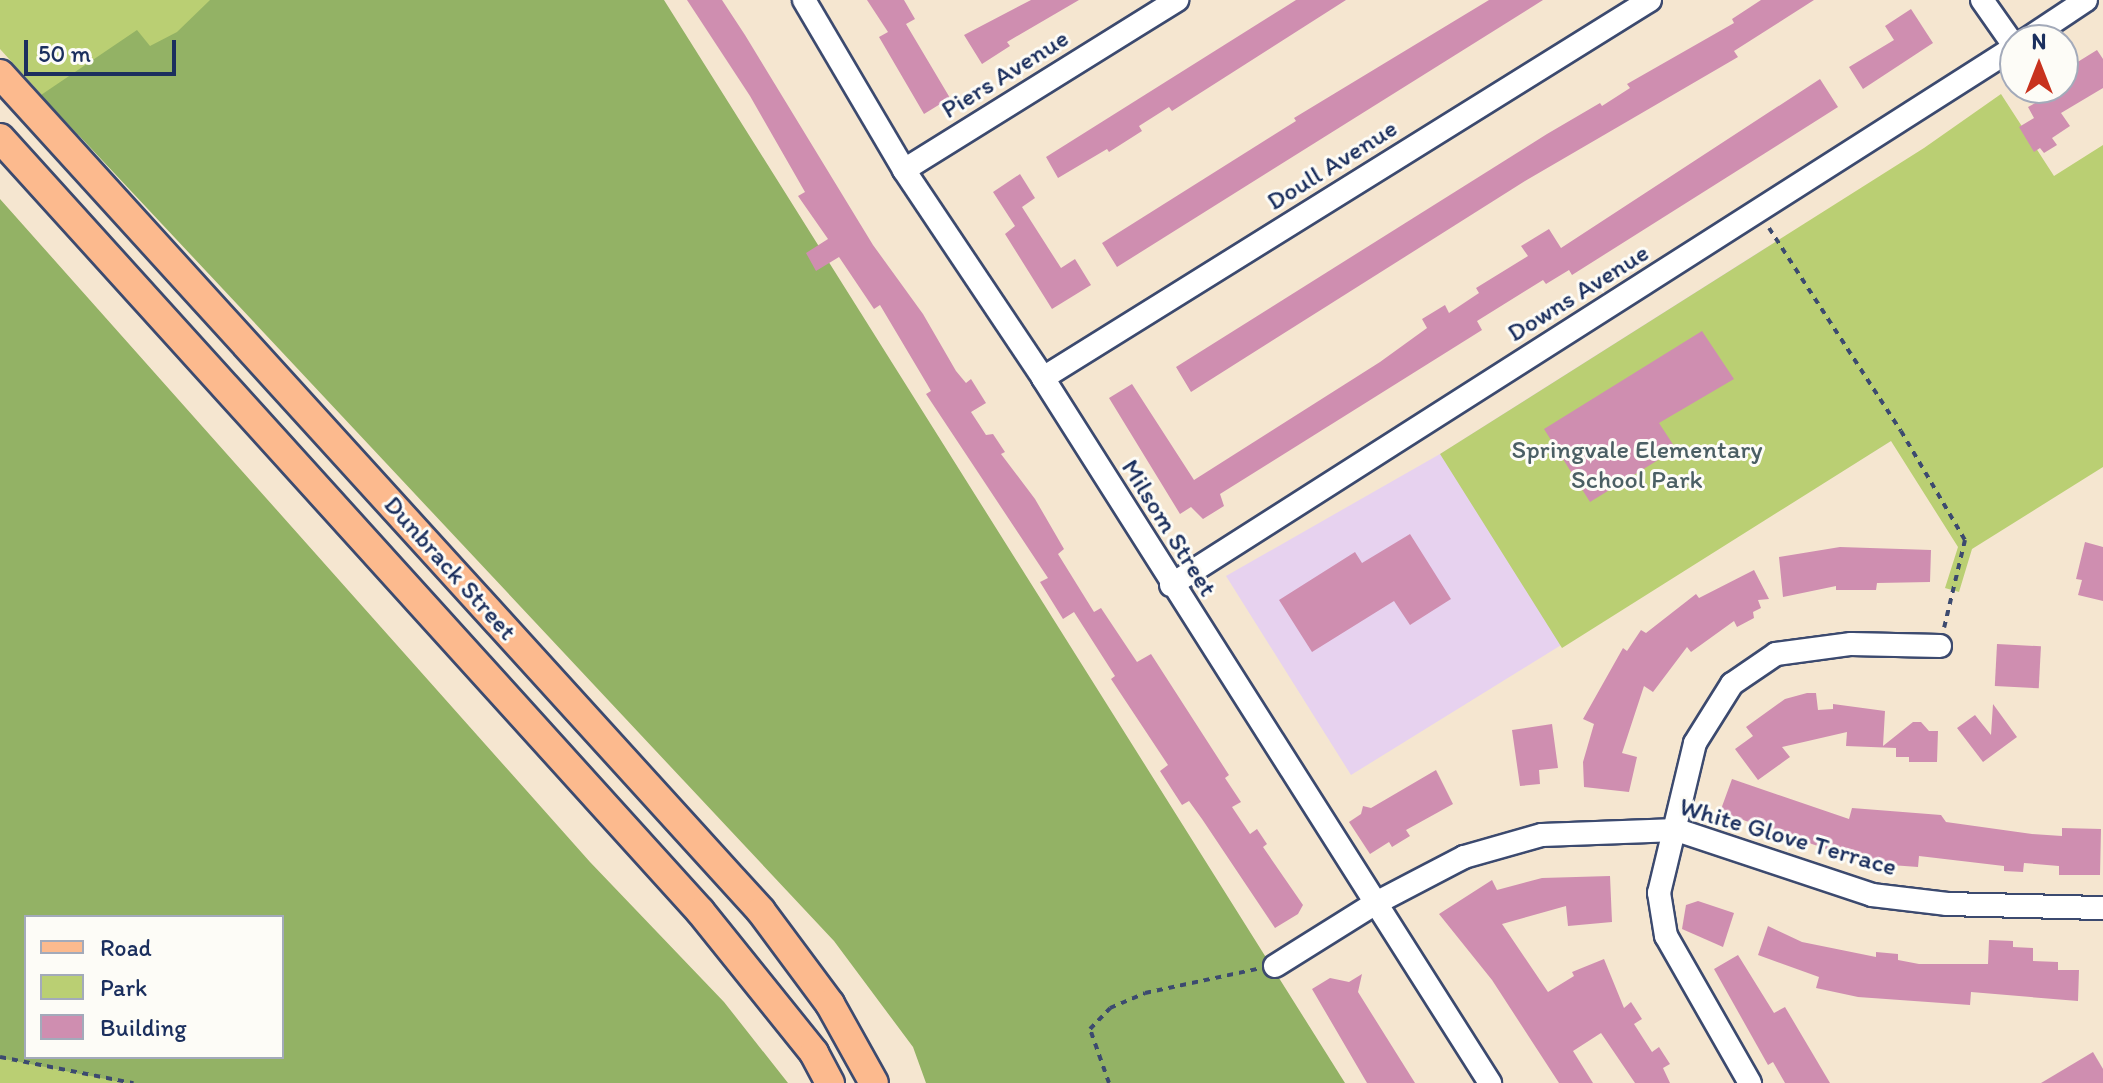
<!DOCTYPE html>
<style>
body{margin:0}
#map{position:relative;width:2103px;height:1083px;overflow:hidden;background:#f5e6d0;font-family:Itim,sans-serif}
div>[style]{position:absolute}
[style*='--x']{left:calc(var(--x)*1px);top:calc(var(--y)*1px);width:calc(var(--w)*1px);rotate:calc(var(--a)*1deg)}
.built>*{inset:0;background:#e7d2ef}
.green>*{inset:0;background:#bacf73}
.forest>*{inset:0;background:#93b265}
.building>*{inset:0;background:#cf8eb0;transform-origin:0 0}
.path>*{height:4px;margin-top:-2px;transform-origin:0;background:repeating-linear-gradient(90deg,#3c4a6f 0 6px,transparent 0 12px)}
.roads{filter:drop-shadow(2px 0 #3c4a6f) drop-shadow(-2px 0 #3c4a6f) drop-shadow(0 2px #3c4a6f) drop-shadow(0 -2px #3c4a6f)}
.minor>*{height:22px;margin:-11px;padding:0 11px;transform-origin:11px;border-radius:11px;background:#fff}
.major>*{height:28px;margin:-14px;padding:0 14px;transform-origin:14px;border-radius:14px;background:#fcba8e}
span{translate:-50% -50%;white-space:nowrap;text-align:center;line-height:1.15;-webkit-text-stroke:6px #fdfcf7;paint-order:stroke}
.street-label{font-size:26px;color:#1b2f5e}
.park-label{font-size:26px;color:#4b5f64}
.legend{position:absolute;left:24px;top:915px;width:260px;height:144px;box-sizing:border-box;background:#fdfcf7;border:2px solid #a3aaba;margin:0;padding:10px 14px;list-style:none;font-size:24px;color:#1b2f5e}
.legend li{display:flex;align-items:center;gap:16px;height:40px}
.legend b{width:40px;border:2px solid #a3aaba}
.north{position:absolute;left:1999px;top:24px;width:80px;height:80px;box-sizing:border-box;background:#fdfcf7;border:2px solid #a3aaba;border-radius:50%;rotate:0deg;font-size:22px;font-weight:700;line-height:32px;text-align:center;color:#1b2f5e}
.north::after{content:'';display:block;margin:auto;width:28px;height:36px;background:#c8321e;clip-path:polygon(50% 0,100% 100%,50% 72%,0 100%)}
.scale{position:absolute;left:24px;top:40px;width:152px;height:36px;box-sizing:border-box;border:4px solid #1b2f5e;border-top:0;padding-left:10px;font-size:24px;line-height:28px;white-space:nowrap;color:#1b2f5e;-webkit-text-stroke:6px #fdfcf7;paint-order:stroke}
</style>
<div id="map">
<div class="built">
<div style="clip-path:polygon(1767px 247px,1891px 441px,1351px 775px,1226px 576px,1440px 454px)"></div>
</div>
<div class="green">
<div style="clip-path:polygon(0 0,273px 0,78px 135px,0 49px)"></div>
<div style="clip-path:polygon(2001px 94px,2054px 176px,2103px 145px,2103px 467px,1972px 549px,1959px 592px,1945px 588px,1958px 547px,1891px 441px,1562px 648px,1440px 454px,1924px 148px)"></div>
<div style="clip-path:polygon(0 1006px,26px 1057px,292px 1083px,0 1083px)"></div>
</div>
<div class="forest">
<div style="clip-path:polygon(210px 0,664px 0,1345px 1083px,926px 1083px,913px 1047px,834px 941px,41px 95px,137px 30px,150px 46px,177px 32px)"></div>
<div style="clip-path:polygon(evenodd,0 199px,590px 862px,724px 1002px,788px 1083px,126px 1083px,0 1058px,0 199px,26px 917px,282px 917px,282px 1057px,26px 1057px,26px 917px)"></div>
</div>
<div class="building">
<div style="clip-path:polygon(687px 0,722px 0,745px 35px,873px 245px,923px 314px,956px 371px,966px 383px,971px 379px,986px 403px,971px 412px,986px 435px,993px 434px,1005px 452px,1001px 454px,1035px 499px,1064px 549px,1058px 554px,1094px 612px,1101px 608px,1137px 662px,1151px 654px,1229px 775px,1225px 778px,1241px 802px,1232px 807px,1250px 834px,1257px 829px,1267px 844px,1263px 847px,1303px 905px,1298px 914px,1275px 928px,1202px 819px,1189px 801px,1182px 805px,1160px 771px,1168px 765px,1111px 679px,1115px 676px,1074px 612px,1063px 619px,1040px 582px,1048px 578px,926px 394px,931px 391px,927px 384px,880px 305px,874px 309px,839px 257px,816px 271px,806px 253px,828px 239px,798px 196px,805px 192px,750px 96px)"></div>
<div style="clip-path:polygon(867px 0,904px 0,915px 19px,906px 24px,950px 98px,924px 114px,879px 37px,888px 32px)"></div>
<div style="clip-path:polygon(1031px 0,1079px 0,1007px 42px,1010px 46px,982px 64px,964px 35px)"></div>
<div style="clip-path:polygon(1296px 0,1346px 0,1172px 111px,1169px 107px,1139px 126px,1142px 131px,1109px 152px,1107px 149px,1058px 178px,1046px 157px)"></div>
<div style="clip-path:polygon(1489px 0,1543px 0,1117px 267px,1102px 243px,1296px 121px,1294px 118px)"></div>
<div style="clip-path:polygon(1761px 0,1814px 0,1734px 51px,1738px 57px,1525px 181px,1191px 392px,1176px 367px,1547px 134px,1600px 103px,1602px 106px,1630px 88px,1627px 84px,1734px 23px,1732px 19px)"></div>
<div style="clip-path:polygon(1911px 9px,1933px 43px,1863px 89px,1849px 67px,1894px 40px,1885px 26px)"></div>
<div style="clip-path:polygon(2097px 50px,2103px 59px,2103px 88px,2061px 113px,2070px 126px,2052px 138px,2057px 145px,2044px 153px,2040px 148px,2034px 152px,2019px 127px,2034px 118px,2028px 107px,2063px 88px,2063px 71px)"></div>
<div style="clip-path:polygon(1820px 79px,1838px 107px,1572px 275px,1569px 270px,1546px 284px,1543px 280px,1477px 321px,1482px 330px,1220px 494px,1224px 506px,1203px 519px,1191px 507px,1180px 514px,1109px 398px,1132px 384px,1194px 480px,1380px 362px,1427px 328px,1422px 319px,1445px 305px,1449px 313px,1479px 293px,1476px 288px,1528px 256px,1521px 246px,1549px 229px,1561px 248px)"></div>
<div style="clip-path:polygon(1020px 174px,1035px 198px,1022px 207px,1061px 268px,1075px 259px,1091px 285px,1052px 309px,1005px 234px,1015px 226px,993px 192px)"></div>
<div style="clip-path:polygon(1702px 331px,1734px 379px,1659px 423px,1676px 449px,1590px 502px,1544px 429px)"></div>
<div style="clip-path:polygon(1410px 534px,1451px 599px,1410px 625px,1394px 601px,1312px 652px,1279px 600px,1355px 552px,1362px 563px)"></div>
<div style="clip-path:polygon(2085px 542px,2103px 547px,2103px 601px,2078px 595px,2082px 580px,2076px 579px)"></div>
<div style="clip-path:polygon(1840px 547px,1931px 550px,1930px 582px,1877px 583px,1876px 590px,1836px 590px,1836px 586px,1783px 597px,1779px 557px)"></div>
<div style="clip-path:polygon(1754px 570px,1769px 599px,1758px 600px,1761px 608px,1753px 612px,1754px 618px,1737px 627px,1734px 621px,1691px 652px,1687px 647px,1653px 692px,1644px 686px,1622px 753px,1637px 757px,1629px 792px,1584px 787px,1583px 762px,1594px 724px,1583px 719px,1623px 648px,1627px 651px,1641px 630px,1646px 633px,1696px 594px,1699px 598px)"></div>
<div style="left:1997px;top:644px;width:44px;height:42px;rotate:3deg"></div>
<div style="clip-path:polygon(1807px 693px,1816px 693px,1818px 710px,1833px 709px,1833px 704px,1885px 711px,1883px 746px,1913px 722px,1921px 722px,1929px 731px,1938px 731px,1937px 762px,1909px 762px,1909px 757px,1896px 757px,1896px 748px,1846px 746px,1847px 732px,1782px 747px,1790px 757px,1758px 780px,1735px 749px,1753px 736px,1746px 727px,1785px 699px)"></div>
<div style="clip-path:polygon(1993px 704px,2017px 737px,1983px 762px,1957px 728px,1975px 715px,1991px 735px)"></div>
<div style="clip-path:polygon(1552px 724px,1558px 768px,1539px 770px,1540px 784px,1520px 786px,1512px 730px)"></div>
<div style="clip-path:polygon(1436px 770px,1453px 804px,1406px 830px,1410px 836px,1392px 847px,1389px 842px,1370px 854px,1349px 822px,1361px 814px,1363px 806px,1371px 808px)"></div>
<div style="clip-path:polygon(1732px 779px,1849px 819px,1852px 808px,1941px 815px,1946px 822px,2032px 834px,2062px 836px,2062px 828px,2101px 829px,2100px 875px,2059px 875px,2059px 866px,2024px 863px,2023px 872px,2004px 871px,2004px 866px,1919px 856px,1918px 867px,1891px 865px,1838px 853px,1720px 812px)"></div>
<div style="clip-path:polygon(1610px 876px,1612px 922px,1568px 926px,1566px 906px,1502px 924px,1548px 992px,1574px 976px,1572px 972px,1604px 959px,1624px 1008px,1631px 1002px,1642px 1019px,1634px 1024px,1652px 1052px,1659px 1047px,1670px 1064px,1663px 1068px,1670px 1083px,1635px 1083px,1601px 1033px,1573px 1051px,1593px 1083px,1559px 1083px,1492px 980px,1439px 914px,1492px 880px,1497px 890px,1542px 878px)"></div>
<div style="clip-path:polygon(1698px 901px,1734px 913px,1723px 947px,1682px 929px,1686px 905px)"></div>
<div style="clip-path:polygon(1768px 926px,1802px 942px,1876px 957px,1876px 952px,1898px 954px,1898px 960px,1919px 964px,1988px 964px,1989px 940px,2013px 941px,2013px 947px,2033px 948px,2033px 961px,2058px 962px,2058px 970px,2079px 970px,2078px 1001px,1971px 992px,1970px 1005px,1858px 997px,1816px 988px,1819px 977px,1758px 955px)"></div>
<div style="clip-path:polygon(1738px 955px,1774px 1013px,1785px 1007px,1830px 1083px,1785px 1083px,1773px 1062px,1768px 1065px,1714px 969px)"></div>
<div style="clip-path:polygon(1362px 974px,1358px 992px,1415px 1083px,1367px 1083px,1312px 989px,1330px 978px,1349px 982px)"></div>
<div style="clip-path:polygon(2093px 1052px,2103px 1069px,2103px 1083px,2041px 1083px)"></div>
</div>
<div class="path">
<div style="--x:1769;--y:228;--w:242;--a:57"></div>
<div style="--x:1901;--y:431;--w:126;--a:59.6"></div>
<div style="--x:1965;--y:540;--w:90;--a:103.4"></div>
<div style="--x:0;--y:1057;--w:136;--a:11.1"></div>
<div style="--x:1109;--y:1083;--w:57;--a:-109.4"></div>
<div style="--x:1090;--y:1029;--w:29;--a:-46"></div>
<div style="--x:1110;--y:1008;--w:38;--a:-23"></div>
<div style="--x:1145;--y:993;--w:115;--a:-12.1"></div>
</div>
<div class="roads">
<div class="minor">
<div style="--x:804;--y:0;--w:197;--a:59.5"></div>
<div style="--x:904;--y:170;--w:250;--a:56.2"></div>
<div style="--x:1043;--y:378;--w:835;--a:57.62"></div>
<div style="--x:1982;--y:0;--w:57;--a:54.9"></div>
<div style="--x:2026;--y:40;--w:72;--a:-33.7"></div>
<div style="--x:904;--y:170;--w:322;--a:-31.9"></div>
<div style="--x:1043;--y:378;--w:715;--a:-31.91"></div>
<div style="--x:1171;--y:585;--w:1001;--a:-32.52"></div>
<div style="--x:1275;--y:966;--w:119;--a:-32"></div>
<div style="--x:1376;--y:903;--w:99;--a:-27.6"></div>
<div style="--x:1464;--y:857;--w:81;--a:-15.8"></div>
<div style="--x:1542;--y:835;--w:135;--a:-2.1"></div>
<div style="--x:1677;--y:830;--w:206;--a:18.4"></div>
<div style="--x:1872;--y:895;--w:76;--a:6.8"></div>
<div style="--x:1947;--y:904;--w:156;--a:1.5"></div>
<div style="--x:1750;--y:1083;--w:169;--a:-119.7"></div>
<div style="--x:1666;--y:936;--w:44;--a:-99.2"></div>
<div style="--x:1659;--y:893;--w:154;--a:-76.5"></div>
<div style="--x:1695;--y:743;--w:70;--a:-57.9"></div>
<div style="--x:1732;--y:684;--w:53;--a:-34.3"></div>
<div style="--x:1776;--y:654;--w:76;--a:-7.6"></div>
<div style="--x:1851;--y:644;--w:89;--a:1.3"></div>
</div>
<div class="major">
<div style="--x:0;--y:74;--w:1131;--a:47.72"></div>
<div style="--x:761;--y:911;--w:116;--a:53.4"></div>
<div style="--x:830;--y:1004;--w:90;--a:60.9"></div>
<div style="--x:0;--y:138;--w:1043;--a:47.84"></div>
<div style="--x:700;--y:911;--w:182;--a:51.2"></div>
<div style="--x:814;--y:1053;--w:34;--a:62"></div>
</div>
</div>
<div class="street-label">
<span style="left:1005px;top:74px;rotate:-32deg">Piers Avenue</span>
<span style="left:1332px;top:165px;rotate:-32deg">Doull Avenue</span>
<span style="left:1578px;top:293px;rotate:-32deg">Downs Avenue</span>
<span style="left:1169px;top:528px;rotate:58deg">Milsom Street</span>
<span style="left:450px;top:568px;rotate:48deg">Dunbrack Street</span>
<span style="left:1788px;top:837px;rotate:16deg">White Glove Terrace</span>
</div>
<div class="park-label">
<span style="left:1637px;top:465px">Springvale Elementary<br>School Park</span>
</div>
<ul class="legend">
<li><b style="height:10px;background:#fcba8e"></b>Road</li>
<li><b style="height:22px;background:#bacf73"></b>Park</li>
<li><b style="height:22px;background:#cf8eb0"></b>Building</li>
</ul>
<div class="north">N</div>
<div class="scale">50 m</div>
</div>
